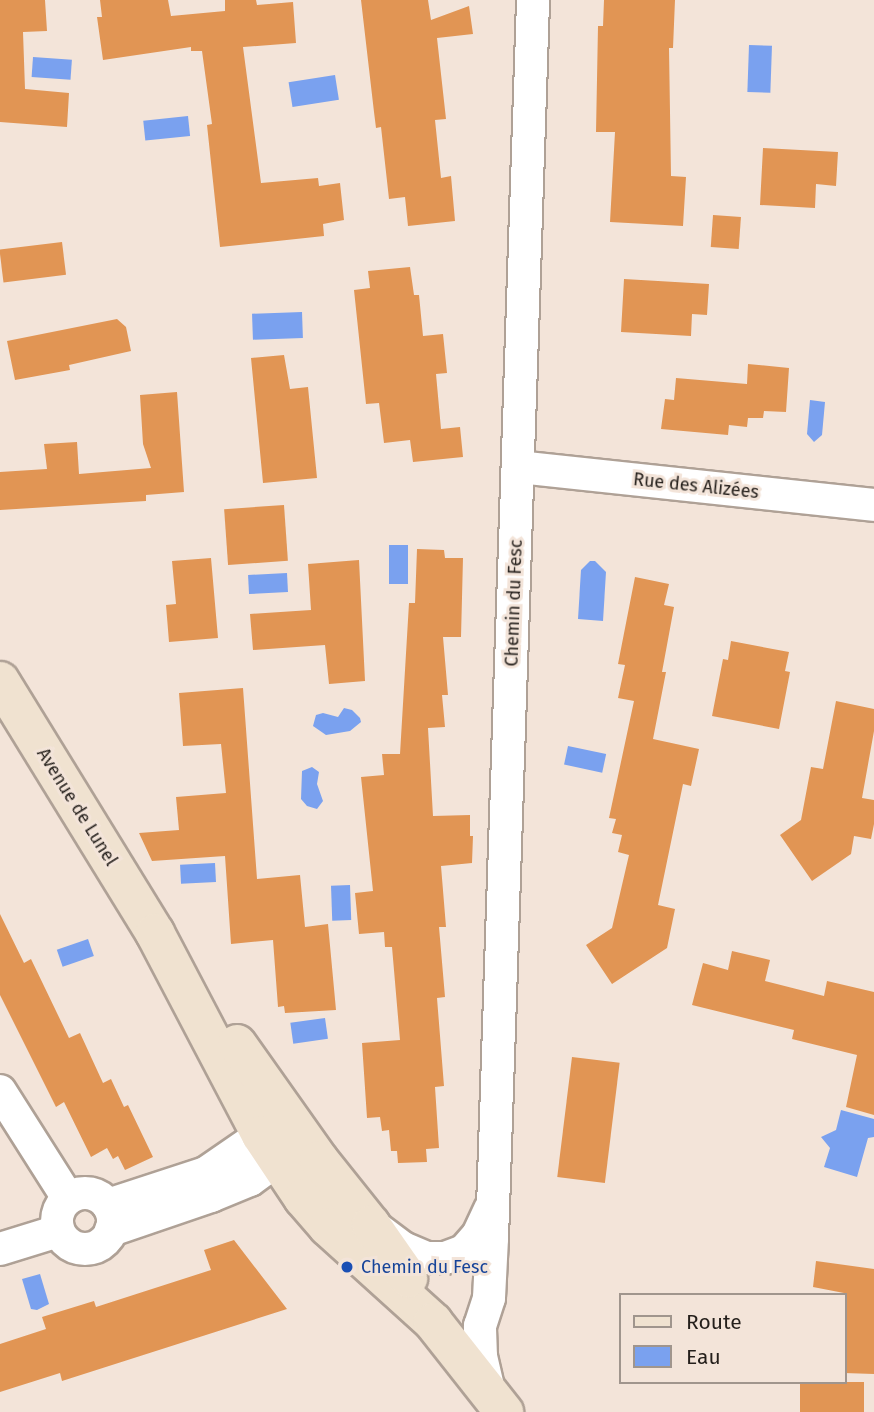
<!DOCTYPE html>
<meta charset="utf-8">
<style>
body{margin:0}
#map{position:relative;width:874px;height:1412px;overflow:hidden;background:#f3e4d9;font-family:"Fira Sans",sans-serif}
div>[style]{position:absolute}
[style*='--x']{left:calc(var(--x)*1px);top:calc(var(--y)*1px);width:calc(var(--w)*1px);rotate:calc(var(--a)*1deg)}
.water>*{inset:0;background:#7aa1ef;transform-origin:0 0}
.building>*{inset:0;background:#e19554;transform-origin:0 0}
.roads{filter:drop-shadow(2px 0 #afa196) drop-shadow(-2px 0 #afa196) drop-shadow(0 2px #afa196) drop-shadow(0 -2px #afa196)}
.street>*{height:32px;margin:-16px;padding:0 16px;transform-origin:16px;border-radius:16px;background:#fff}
.street>.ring{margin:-16px;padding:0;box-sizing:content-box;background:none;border:32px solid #fff;border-radius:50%}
.secondary>*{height:38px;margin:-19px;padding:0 19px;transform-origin:19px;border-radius:19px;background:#f0e2d0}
.dots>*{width:19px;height:19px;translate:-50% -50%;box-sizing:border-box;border:4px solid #f3e4d9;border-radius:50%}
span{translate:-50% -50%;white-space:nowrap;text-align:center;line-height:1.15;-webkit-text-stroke:6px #f3e4d9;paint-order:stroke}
.street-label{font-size:18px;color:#241f1b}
.transit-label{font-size:18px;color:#164399}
.left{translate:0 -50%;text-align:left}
.legend{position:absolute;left:619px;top:1293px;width:228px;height:91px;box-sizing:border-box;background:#f3e4d9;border:2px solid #a0958d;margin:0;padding:9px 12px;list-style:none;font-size:21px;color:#241f1b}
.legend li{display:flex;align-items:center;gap:14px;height:35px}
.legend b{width:35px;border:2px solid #a0958d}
</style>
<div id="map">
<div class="water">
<div style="left:749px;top:45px;width:23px;height:47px;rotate:2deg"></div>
<div style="left:33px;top:57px;width:39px;height:20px;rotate:4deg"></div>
<div style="left:335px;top:75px;width:25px;height:47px;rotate:81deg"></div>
<div style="left:188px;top:116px;width:20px;height:45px;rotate:84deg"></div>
<div style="left:302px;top:312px;width:26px;height:50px;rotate:88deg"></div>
<div style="clip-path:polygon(810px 400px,825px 402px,822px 435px,814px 442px,807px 434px)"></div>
<div style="left:389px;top:545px;width:19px;height:39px"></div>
<div style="clip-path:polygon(595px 561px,606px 572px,603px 621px,578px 619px,581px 570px,590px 561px)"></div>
<div style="left:287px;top:573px;width:19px;height:39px;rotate:87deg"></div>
<div style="clip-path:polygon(344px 708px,352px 710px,360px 718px,361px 722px,350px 731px,326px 735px,313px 726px,316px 715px,323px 713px,338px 717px)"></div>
<div style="left:568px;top:746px;width:39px;height:19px;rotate:12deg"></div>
<div style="clip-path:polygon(312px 767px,319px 772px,317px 784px,323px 801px,317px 809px,307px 806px,301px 799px,302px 771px)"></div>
<div style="left:215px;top:863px;width:19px;height:35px;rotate:87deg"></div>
<div style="left:350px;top:885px;width:35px;height:19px;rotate:88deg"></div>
<div style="left:88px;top:939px;width:18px;height:33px;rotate:71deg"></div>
<div style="left:325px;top:1018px;width:21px;height:35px;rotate:82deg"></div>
<div style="clip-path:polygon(841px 1110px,874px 1119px,874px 1137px,868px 1138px,857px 1177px,824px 1167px,830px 1148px,821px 1137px,836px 1130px)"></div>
<div style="clip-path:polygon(40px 1274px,49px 1304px,37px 1310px,31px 1309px,22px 1279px)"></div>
</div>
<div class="building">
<div style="clip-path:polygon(0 0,45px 0,47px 31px,23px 32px,25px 89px,69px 93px,67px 127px,0 122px)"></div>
<div style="clip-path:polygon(100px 0,168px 0,171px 16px,225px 11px,225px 0,256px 0,257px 5px,293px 2px,296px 43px,243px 47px,261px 183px,318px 178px,319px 186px,340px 183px,344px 220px,323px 224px,324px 236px,220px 247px,207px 125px,212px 124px,202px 51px,191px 51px,191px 47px,103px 60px,97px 17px,102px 17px)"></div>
<div style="clip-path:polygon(361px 0,428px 0,431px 20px,469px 6px,473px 34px,437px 38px,446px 119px,435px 120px,441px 178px,451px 176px,455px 221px,408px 226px,405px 197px,389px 199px,381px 127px,376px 128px,374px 112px)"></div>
<div style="clip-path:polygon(604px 0,675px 0,673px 48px,669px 48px,671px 176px,686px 177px,683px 226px,610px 222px,615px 132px,596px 132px,598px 26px,603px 26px)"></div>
<div style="clip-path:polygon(763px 148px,838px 152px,836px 186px,816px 184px,815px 208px,760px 205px)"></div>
<div style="left:713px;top:215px;width:28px;height:32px;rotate:4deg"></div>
<div style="left:62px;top:242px;width:33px;height:63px;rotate:83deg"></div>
<div style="clip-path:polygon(410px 267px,414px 295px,419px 295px,423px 336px,443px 334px,447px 373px,436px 374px,441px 429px,460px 427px,463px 457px,413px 462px,410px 440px,384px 443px,379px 403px,366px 404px,354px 290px,370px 288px,368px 271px)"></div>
<div style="clip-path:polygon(624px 279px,709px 284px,707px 315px,692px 314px,691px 336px,621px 332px)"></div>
<div style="clip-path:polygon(117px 319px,126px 327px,131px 351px,69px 365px,70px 370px,15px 380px,7px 341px)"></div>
<div style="clip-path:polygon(284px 355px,290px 389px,308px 387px,317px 478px,263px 483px,251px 358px)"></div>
<div style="clip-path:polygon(748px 364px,789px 368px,786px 412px,764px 411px,763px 418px,748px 418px,747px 427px,729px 425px,728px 435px,661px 429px,665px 399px,674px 400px,676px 378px,747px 384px)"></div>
<div style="clip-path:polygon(177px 392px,184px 492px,146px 495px,146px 501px,0 510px,0 472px,47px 469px,44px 444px,77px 442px,79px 474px,151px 468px,143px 444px,140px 395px)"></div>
<div style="left:284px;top:505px;width:56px;height:60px;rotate:86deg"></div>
<div style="clip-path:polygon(417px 549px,444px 550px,445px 558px,463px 558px,461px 637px,443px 637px,448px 695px,442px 695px,445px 727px,428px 728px,433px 816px,470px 815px,470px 836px,473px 836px,472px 863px,441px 866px,446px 927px,439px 927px,445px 997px,437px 998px,444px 1086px,435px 1087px,439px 1148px,426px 1149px,427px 1162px,398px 1163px,397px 1151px,391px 1151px,389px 1130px,382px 1131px,380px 1117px,367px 1118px,362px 1043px,400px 1040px,392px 947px,385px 947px,384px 932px,359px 934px,355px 893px,373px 891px,361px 777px,384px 775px,382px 754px,400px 754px,409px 603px,415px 603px)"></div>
<div style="clip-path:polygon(211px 558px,218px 638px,169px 642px,166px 605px,176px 604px,172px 561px)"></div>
<div style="clip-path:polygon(359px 560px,365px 681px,329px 684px,325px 645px,253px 650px,250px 614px,311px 610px,308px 564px)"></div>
<div style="clip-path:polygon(635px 577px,669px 584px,664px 605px,674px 607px,662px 672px,666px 672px,653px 739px,699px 749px,691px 786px,683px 784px,658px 905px,675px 909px,667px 948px,612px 984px,586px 945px,612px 928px,629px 855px,618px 852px,622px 835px,612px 833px,616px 819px,609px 818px,634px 701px,618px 698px,625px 665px,618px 664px)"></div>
<div style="clip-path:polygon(731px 641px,789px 652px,785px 671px,790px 672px,779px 729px,712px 716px,723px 659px,728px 660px)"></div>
<div style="clip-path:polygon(243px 688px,257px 879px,300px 875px,305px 927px,328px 924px,336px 1010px,285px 1013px,284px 1006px,278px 1007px,273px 940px,231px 944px,225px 856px,152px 861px,139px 833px,179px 830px,176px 797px,226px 793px,221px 744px,183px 746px,179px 693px)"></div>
<div style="clip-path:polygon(836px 701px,874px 709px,874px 731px,862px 798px,874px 800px,874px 824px,871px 839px,854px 836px,851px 854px,812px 881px,780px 835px,801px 820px,811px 767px,823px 769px)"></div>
<div style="clip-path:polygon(0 914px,24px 963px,31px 959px,69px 1038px,80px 1033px,103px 1083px,111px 1079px,124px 1107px,128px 1105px,153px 1157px,125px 1170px,118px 1156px,113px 1159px,107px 1148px,91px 1157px,64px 1102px,56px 1107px,0 995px)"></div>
<div style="clip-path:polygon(732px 951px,770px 960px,765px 981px,824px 996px,827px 981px,874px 992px,874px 1115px,846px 1107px,857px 1055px,792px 1039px,794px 1030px,692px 1005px,703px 963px,728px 970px)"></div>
<div style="left:572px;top:1057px;width:48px;height:121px;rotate:7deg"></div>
<div style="clip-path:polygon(234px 1240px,287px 1309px,62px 1381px,60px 1373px,0 1392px,0 1344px,46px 1329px,42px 1317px,94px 1301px,96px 1307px,211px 1270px,204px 1250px)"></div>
<div style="clip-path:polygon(816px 1261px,874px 1269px,874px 1374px,844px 1373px,844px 1293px,813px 1287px)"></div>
<div style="left:800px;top:1382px;width:64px;height:30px"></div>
</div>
<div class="roads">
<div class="street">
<div style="--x:519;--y:467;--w:357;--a:6.1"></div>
<div style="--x:0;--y:1091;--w:127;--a:57.6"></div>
<div class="ring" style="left:57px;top:1193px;width:24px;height:24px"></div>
<div style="--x:108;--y:1205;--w:103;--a:-18.1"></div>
<div style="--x:206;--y:1173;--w:67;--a:-34.6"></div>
<div style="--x:111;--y:1230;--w:106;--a:-18.8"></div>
<div style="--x:211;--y:1196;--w:42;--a:-22.3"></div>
<div style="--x:250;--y:1180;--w:36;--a:-36"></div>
<div style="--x:379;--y:1230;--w:30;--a:37"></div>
<div style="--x:403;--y:1248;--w:25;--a:23"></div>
<div style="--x:426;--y:1258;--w:19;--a:0"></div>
<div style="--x:445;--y:1258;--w:20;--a:-20"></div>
<div style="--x:464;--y:1251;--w:21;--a:-49"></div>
<div style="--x:478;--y:1235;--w:29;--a:-65"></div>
<div style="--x:0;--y:1249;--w:61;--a:-17.2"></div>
<div style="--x:489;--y:1391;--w:35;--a:-103"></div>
<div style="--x:481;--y:1357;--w:31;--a:-92"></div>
<div style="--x:480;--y:1326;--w:29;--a:-72"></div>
<div style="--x:489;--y:1298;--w:60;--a:-87.1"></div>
<div style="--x:492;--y:1238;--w:1239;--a:-88.1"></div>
</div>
<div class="secondary">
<div style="--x:0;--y:681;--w:296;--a:58.4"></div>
<div style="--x:155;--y:933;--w:228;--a:62.3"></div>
<div style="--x:261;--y:1135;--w:76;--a:56.3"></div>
<div style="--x:303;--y:1198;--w:38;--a:49"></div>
<div style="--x:328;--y:1227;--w:142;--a:42.1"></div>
<div style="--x:433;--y:1322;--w:115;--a:51.7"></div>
<div style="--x:237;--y:1044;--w:142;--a:54.7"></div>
<div style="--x:319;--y:1160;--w:83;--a:51.3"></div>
<div style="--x:371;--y:1225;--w:65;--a:55.1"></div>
</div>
</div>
<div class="dots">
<div style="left:347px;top:1267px;background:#1a4fb4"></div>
</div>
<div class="street-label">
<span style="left:696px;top:486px;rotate:6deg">Rue des Alizées</span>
<span style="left:514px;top:603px;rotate:-88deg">Chemin du Fesc</span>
<span style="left:77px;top:807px;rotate:58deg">Avenue de Lunel</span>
</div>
<div class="transit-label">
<span class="left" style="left:361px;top:1267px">Chemin du Fesc</span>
</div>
<ul class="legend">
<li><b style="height:9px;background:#f0e2d0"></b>Route</li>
<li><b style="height:19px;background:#7aa1ef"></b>Eau</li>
</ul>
</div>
